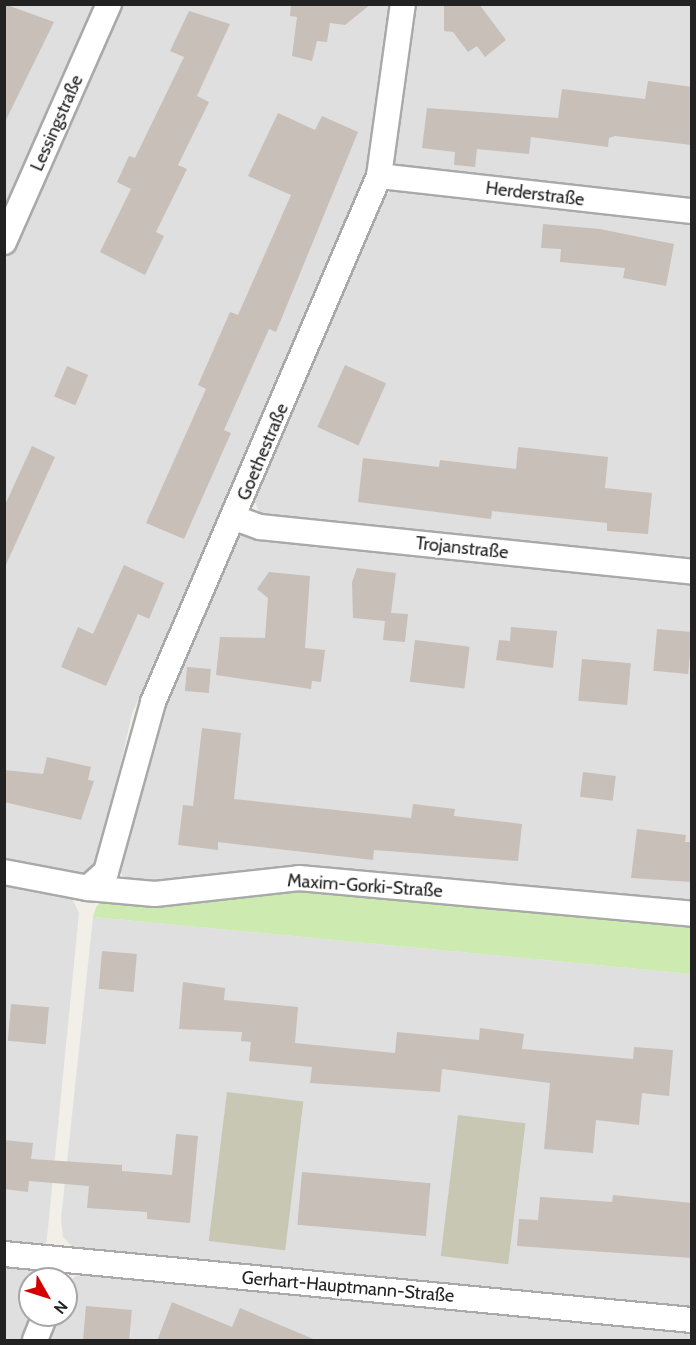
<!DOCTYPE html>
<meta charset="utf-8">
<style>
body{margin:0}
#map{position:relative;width:696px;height:1345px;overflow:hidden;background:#f2efe9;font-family:Cabin,sans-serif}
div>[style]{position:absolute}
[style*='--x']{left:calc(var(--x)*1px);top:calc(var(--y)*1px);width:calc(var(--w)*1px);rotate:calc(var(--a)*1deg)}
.residential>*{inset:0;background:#e0dfdf}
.construction>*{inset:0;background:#c7c7b4;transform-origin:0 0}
.grass>*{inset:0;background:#cdebb0}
.building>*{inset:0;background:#c7bfb8;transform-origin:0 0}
.roads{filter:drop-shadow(2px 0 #a9a9a9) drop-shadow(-2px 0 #a9a9a9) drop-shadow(0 2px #a9a9a9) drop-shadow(0 -2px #a9a9a9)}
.minor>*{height:24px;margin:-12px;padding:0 12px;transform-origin:12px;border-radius:12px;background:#fff}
span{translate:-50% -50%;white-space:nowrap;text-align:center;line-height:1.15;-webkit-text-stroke:4.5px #fff;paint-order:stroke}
.street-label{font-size:18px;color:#222}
.frame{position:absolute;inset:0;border:6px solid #222;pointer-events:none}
.north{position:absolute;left:18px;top:1267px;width:60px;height:60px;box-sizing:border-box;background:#fff;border:2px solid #a7a7a7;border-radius:50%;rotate:129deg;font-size:16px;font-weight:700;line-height:24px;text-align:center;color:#222}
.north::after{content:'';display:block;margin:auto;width:21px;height:27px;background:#d40000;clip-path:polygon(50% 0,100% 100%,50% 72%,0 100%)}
</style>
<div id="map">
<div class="residential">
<div style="clip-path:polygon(5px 5px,97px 5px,5px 213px)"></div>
<div style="clip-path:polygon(118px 5px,393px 5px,367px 173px,132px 714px,98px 863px,82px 877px,5px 863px,5px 262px)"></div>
<div style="clip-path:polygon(415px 5px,691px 5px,691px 202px,398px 170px,393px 159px)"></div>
<div style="clip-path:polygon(398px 186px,691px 221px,691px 566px,265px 518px,259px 512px,253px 497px,256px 480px,386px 195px)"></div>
<div style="clip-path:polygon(243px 533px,691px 578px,691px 908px,155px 886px,124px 879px,117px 864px,158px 708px,233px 536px)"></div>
<div style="clip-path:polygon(4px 884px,72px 898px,79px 913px,46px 1248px,5px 1245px)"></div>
<div style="clip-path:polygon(93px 917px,691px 974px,691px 1311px,75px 1249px,63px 1237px,61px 1219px)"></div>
<div style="clip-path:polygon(4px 1264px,35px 1267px,46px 1279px,30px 1279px,30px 1315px,37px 1315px,27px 1340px,5px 1340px)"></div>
<div style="clip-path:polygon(81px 1272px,692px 1328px,691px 1340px,44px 1340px,54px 1315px,66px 1315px,66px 1284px)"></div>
</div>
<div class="construction">
<div style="left:227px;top:1092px;width:77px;height:150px;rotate:7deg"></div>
<div style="left:458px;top:1115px;width:68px;height:142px;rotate:7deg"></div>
</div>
<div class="grass">
<div style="clip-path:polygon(300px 889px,691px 924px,691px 974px,93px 917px,96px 907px,106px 898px)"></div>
</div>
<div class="building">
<div style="clip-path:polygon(4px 4px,54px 22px,4px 124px)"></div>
<div style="clip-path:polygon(291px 4px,371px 4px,345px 25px,330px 23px,327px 42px,317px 41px,312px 61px,292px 56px,297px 17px,290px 16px)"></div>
<div style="clip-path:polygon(444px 4px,479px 4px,506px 40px,485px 57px,477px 46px,468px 52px,453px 32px,444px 31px)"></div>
<div style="clip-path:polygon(189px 11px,230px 24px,197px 96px,209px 102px,178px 165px,187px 169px,156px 232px,164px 236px,145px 275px,100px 252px,131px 189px,117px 182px,129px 156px,135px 158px,184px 57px,170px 51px)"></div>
<div style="clip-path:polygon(648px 81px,692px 87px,692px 145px,615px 136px,609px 138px,608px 147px,531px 137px,529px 154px,477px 149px,475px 167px,454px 165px,455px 152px,422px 148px,427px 108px,558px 118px,562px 89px,645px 99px)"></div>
<div style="clip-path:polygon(278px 113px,315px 130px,322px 116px,358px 132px,276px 332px,269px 329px,224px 430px,231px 433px,184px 539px,146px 523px,206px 389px,198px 385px,230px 312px,238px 315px,291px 195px,248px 176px)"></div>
<div style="clip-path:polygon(543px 224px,600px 229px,674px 244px,666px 286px,623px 278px,625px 268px,560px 262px,561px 249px,541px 248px)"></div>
<div style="left:345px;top:365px;width:45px;height:68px;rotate:24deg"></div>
<div style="left:67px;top:366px;width:23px;height:33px;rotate:23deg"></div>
<div style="clip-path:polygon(32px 446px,55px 457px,4px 569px,4px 507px)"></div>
<div style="clip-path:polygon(518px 447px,608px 457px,605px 488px,652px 493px,648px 534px,607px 531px,607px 523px,492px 511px,491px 519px,358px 502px,363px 458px,439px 467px,440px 460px,516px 469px)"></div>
<div style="clip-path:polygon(124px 565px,164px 583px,149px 619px,138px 614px,106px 686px,61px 667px,78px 627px,93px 634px)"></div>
<div style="clip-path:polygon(357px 568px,396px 573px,391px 613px,408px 614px,405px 642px,383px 640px,385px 621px,353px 618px,352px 582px)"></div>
<div style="clip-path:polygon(269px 572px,310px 576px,305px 648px,325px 650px,321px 682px,312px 681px,311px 689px,216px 675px,220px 637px,265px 638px,268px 598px,257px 589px)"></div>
<div style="clip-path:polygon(511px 627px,557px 631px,553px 668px,496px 660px,499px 640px,510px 641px)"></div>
<div style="left:657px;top:629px;width:35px;height:42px;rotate:5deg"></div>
<div style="left:415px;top:640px;width:55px;height:42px;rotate:7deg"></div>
<div style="left:582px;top:659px;width:49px;height:42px;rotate:5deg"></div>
<div style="left:187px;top:667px;width:24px;height:24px;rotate:5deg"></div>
<div style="clip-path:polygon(202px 728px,241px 733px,234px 799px,411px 818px,413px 804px,455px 809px,454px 816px,522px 824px,518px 861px,374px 850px,373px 860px,218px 842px,218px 850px,178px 845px,183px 805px,193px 806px)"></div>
<div style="clip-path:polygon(47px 757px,91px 767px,88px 780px,94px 781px,81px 820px,4px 802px,4px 770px,43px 774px)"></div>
<div style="left:583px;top:772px;width:33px;height:25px;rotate:7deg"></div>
<div style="clip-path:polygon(637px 829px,686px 835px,685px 842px,692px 842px,692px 882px,631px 878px)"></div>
<div style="left:102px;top:951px;width:35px;height:38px;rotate:5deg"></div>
<div style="clip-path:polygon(183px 982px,225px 988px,224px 1000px,298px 1007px,295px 1043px,395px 1053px,397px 1032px,479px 1040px,480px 1028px,524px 1034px,522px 1049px,633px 1059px,634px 1047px,673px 1050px,669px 1096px,642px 1093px,639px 1125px,596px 1120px,593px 1153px,544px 1149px,550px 1083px,442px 1069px,440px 1092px,310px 1083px,312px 1067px,249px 1061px,251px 1042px,241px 1041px,242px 1032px,179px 1029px)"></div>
<div style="left:11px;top:1004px;width:38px;height:37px;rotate:5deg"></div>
<div style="clip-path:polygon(176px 1134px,198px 1136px,190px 1223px,147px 1219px,147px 1212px,87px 1208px,89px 1186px,29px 1181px,28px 1192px,4px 1189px,4px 1140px,33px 1143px,31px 1159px,122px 1165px,122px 1171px,172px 1175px)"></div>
<div style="left:302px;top:1172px;width:129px;height:53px;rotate:5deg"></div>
<div style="clip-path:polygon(613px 1195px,692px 1203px,692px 1258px,517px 1246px,519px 1219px,538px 1220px,540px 1197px,612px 1202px)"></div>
<div style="clip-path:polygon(172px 1302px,232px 1327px,240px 1308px,318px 1341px,157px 1341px)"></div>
<div style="left:86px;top:1306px;width:46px;height:35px;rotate:5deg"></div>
</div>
<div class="roads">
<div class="minor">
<div style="--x:379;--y:176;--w:315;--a:6.4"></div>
<div style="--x:4;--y:242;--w:260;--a:-66.2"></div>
<div style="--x:235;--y:518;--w:27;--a:20"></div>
<div style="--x:260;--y:527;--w:434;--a:5.9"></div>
<div style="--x:4;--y:872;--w:86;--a:10.8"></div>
<div style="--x:88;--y:888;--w:67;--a:5.1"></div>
<div style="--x:155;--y:894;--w:145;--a:-6.3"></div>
<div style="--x:299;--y:878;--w:395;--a:5.2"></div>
<div style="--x:88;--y:888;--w:24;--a:-42"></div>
<div style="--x:106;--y:872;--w:176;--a:-74.5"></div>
<div style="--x:153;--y:702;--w:572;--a:-66.75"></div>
<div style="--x:379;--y:176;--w:174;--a:-82.1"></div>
<div style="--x:4;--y:1254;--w:691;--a:5.48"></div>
<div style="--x:35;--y:1340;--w:27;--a:-68"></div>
</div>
</div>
<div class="street-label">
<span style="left:57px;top:123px;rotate:-66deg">Lessingstraße</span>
<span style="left:535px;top:194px;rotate:7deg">Herderstraße</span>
<span style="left:263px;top:452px;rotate:-67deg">Goethestraße</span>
<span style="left:462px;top:548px;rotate:6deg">Trojanstraße</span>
<span style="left:365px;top:886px;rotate:4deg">Maxim-Gorki-Straße</span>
<span style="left:348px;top:1287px;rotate:5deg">Gerhart-Hauptmann-Straße</span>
</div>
<div class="frame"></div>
<div class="north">N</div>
</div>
